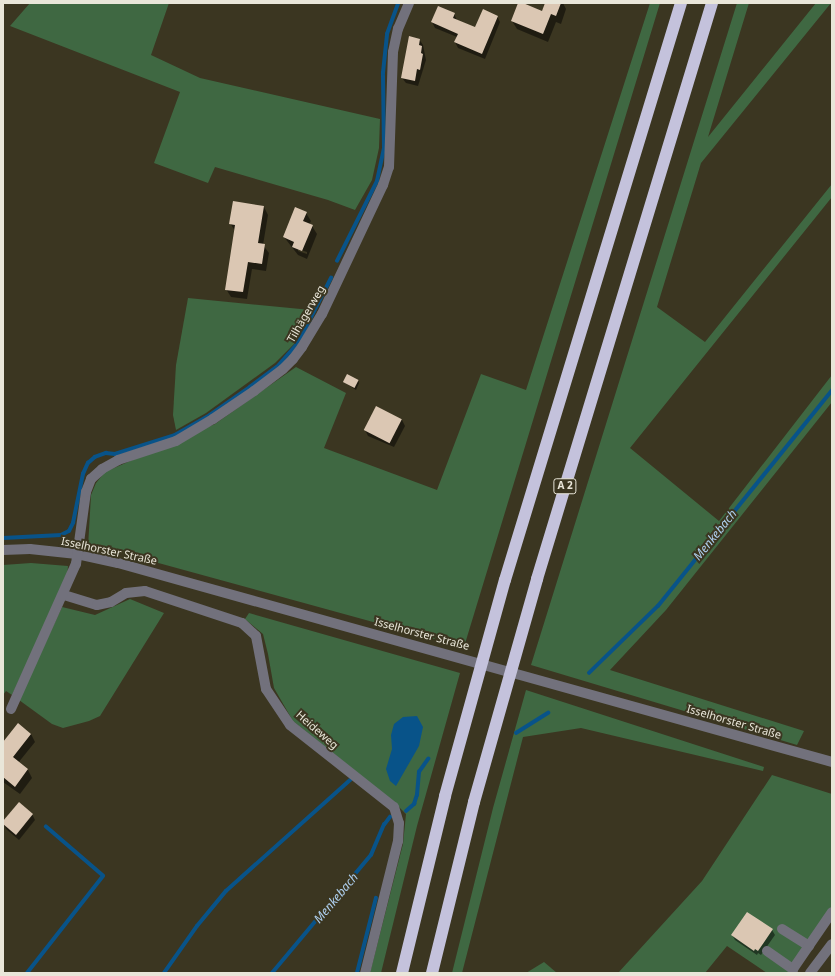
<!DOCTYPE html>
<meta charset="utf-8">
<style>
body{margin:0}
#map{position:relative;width:835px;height:976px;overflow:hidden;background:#3b3621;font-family:"Noto Sans",sans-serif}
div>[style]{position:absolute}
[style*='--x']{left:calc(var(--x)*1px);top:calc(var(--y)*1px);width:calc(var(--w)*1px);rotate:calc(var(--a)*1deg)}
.green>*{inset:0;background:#3f6842}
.water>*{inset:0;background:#085389}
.shadow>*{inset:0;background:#0007}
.stream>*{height:3.5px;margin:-1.75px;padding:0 1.75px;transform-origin:1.75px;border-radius:1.75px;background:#085389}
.building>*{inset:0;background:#dbc7b3;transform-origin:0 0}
.minor>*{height:10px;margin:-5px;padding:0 5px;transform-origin:5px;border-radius:5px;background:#72717c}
.highway>*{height:12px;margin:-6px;padding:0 6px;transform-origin:6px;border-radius:6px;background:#c4c2dc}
span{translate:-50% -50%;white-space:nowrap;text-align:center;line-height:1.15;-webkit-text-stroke:4px #3b3621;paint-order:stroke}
.shield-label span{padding:1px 3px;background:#3b3621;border:1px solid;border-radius:3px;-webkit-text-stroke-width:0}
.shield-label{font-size:10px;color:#e9e6d9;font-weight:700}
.street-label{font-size:11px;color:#e9e6d9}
.water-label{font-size:12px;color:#afd0ef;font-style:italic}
.frame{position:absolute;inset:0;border:4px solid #e9e6d9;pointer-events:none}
</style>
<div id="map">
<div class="green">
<div style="clip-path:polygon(30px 3px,169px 3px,151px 55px,200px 78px,380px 119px,379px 148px,372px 180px,355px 210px,328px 200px,215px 167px,208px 183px,154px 163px,180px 92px,10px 26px)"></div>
<div style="clip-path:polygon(650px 3px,660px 3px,464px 647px,122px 553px,88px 547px,91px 495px,96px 483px,105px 472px,215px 424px,296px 367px,346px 393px,324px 448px,437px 490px,481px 374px,526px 390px)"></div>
<div style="clip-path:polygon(737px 3px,749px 3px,708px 137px,816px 3px,831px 3px,701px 163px,657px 307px,705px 342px,832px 184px,832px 197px,630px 448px,719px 521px,832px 375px,832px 402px,666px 610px,610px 670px,804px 731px,797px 745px,531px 665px)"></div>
<div style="clip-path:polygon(188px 298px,311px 310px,296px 342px,275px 363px,206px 413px,176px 430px,173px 415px,176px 365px)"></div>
<div style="clip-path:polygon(31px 563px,68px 566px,67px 578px,12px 695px,6px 691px,3px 695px,3px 565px)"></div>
<div style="clip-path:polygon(130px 599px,164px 613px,100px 716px,89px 721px,63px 728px,52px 724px,19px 700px,62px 607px,95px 615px)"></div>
<div style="clip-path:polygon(249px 613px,460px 673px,417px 826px,381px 973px,370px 973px,403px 844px,406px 814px,396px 804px,293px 721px,274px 688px,268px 654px,263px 634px,245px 619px)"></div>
<div style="clip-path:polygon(526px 690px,764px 767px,763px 771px,581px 728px,523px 737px,462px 973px,452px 973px,493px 808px)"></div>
<div style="clip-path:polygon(772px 775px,832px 794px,832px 917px,794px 973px,767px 973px,727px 946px,705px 973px,618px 973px,702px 881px)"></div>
<div style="clip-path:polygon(544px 962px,557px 973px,526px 973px)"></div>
</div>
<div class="water">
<div style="clip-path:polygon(417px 716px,423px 727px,419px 746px,396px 786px,390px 781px,386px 769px,392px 749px,391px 735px,394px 724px,403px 717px)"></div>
</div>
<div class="shadow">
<div style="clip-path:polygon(519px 3px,543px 12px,547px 3px,563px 3px,566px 9px,561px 24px,556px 22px,548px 42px,517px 29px,512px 21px)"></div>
<div style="clip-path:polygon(438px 7px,454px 14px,457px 20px,476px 28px,497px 16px,500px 22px,485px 59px,458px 48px,455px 42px,457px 37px,435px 28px,432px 22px)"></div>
<div style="clip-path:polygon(419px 39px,423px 45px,426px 60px,418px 86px,406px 83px,402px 78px)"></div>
<div style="clip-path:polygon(234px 202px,264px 207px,268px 215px,263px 245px,269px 253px,266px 271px,252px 269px,247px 299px,231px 297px,226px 289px,235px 231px,230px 223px)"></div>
<div style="clip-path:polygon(evenodd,306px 213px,311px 221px,309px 225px,312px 226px,317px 234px,307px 259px,298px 255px,284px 237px,306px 213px,298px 249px,307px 252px,307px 254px,298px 251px,298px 249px)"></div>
<div style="clip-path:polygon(358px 380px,359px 383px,356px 390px,344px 382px)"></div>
<div style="clip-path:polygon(376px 407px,402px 420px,405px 426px,394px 447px,368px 436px,365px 430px)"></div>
<div style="clip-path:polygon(31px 734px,35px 742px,18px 763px,28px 770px,32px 778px,20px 794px,3px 782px,3px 744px)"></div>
<div style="clip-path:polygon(32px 814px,35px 820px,19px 840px,6px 829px,3px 823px)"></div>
<div style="clip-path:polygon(747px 913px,772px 930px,775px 935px,761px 955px,758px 953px,757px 955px,735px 940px,732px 935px)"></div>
</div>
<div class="stream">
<div style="--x:337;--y:261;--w:89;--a:-63.4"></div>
<div style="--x:377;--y:181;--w:34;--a:-78"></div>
<div style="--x:384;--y:148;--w:75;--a:-90.8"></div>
<div style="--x:383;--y:73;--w:39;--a:-84"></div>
<div style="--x:387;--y:34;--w:33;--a:-70"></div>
<div style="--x:3;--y:538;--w:58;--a:-3"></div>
<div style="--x:61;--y:535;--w:9;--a:-27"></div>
<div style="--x:69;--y:531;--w:9;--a:-63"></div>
<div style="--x:73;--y:523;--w:50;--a:-78.5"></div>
<div style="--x:83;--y:474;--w:12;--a:-66"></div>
<div style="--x:88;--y:463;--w:9;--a:-41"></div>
<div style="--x:95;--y:457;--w:12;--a:-20"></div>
<div style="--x:106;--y:453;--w:9;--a:6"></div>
<div style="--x:115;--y:454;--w:63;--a:-17.6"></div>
<div style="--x:175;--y:435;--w:40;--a:-29.7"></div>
<div style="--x:210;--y:415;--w:49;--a:-35"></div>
<div style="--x:250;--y:387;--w:36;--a:-37"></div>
<div style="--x:279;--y:365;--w:29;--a:-49"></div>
<div style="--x:298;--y:343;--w:73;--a:-63.1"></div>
<div style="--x:589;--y:673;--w:96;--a:-44.2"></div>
<div style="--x:658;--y:606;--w:277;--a:-51.1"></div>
<div style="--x:516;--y:733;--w:38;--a:-32"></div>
<div style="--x:406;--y:811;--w:11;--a:-41"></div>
<div style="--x:414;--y:804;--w:9;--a:-72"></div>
<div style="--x:417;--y:795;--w:23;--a:-85"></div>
<div style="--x:419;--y:772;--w:16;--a:-55"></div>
<div style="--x:27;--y:973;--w:123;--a:-51.9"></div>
<div style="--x:103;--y:876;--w:75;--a:-139.3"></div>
<div style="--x:164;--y:973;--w:57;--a:-54.9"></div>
<div style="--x:197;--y:926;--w:45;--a:-50.4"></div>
<div style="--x:226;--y:891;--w:166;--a:-41.8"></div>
<div style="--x:272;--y:973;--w:154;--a:-50"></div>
<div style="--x:371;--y:855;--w:33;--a:-67"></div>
<div style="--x:384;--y:825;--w:10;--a:-53"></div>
<div style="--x:357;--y:973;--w:77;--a:-75.8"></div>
</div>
<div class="building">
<div style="clip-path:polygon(518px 3px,523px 3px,542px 11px,545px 3px,561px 3px,556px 16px,551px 14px,543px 34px,511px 21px)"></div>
<div style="clip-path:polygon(438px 6px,455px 13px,453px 18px,475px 27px,483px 9px,498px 16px,482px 54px,454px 42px,458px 34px,431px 22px)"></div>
<div style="clip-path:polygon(409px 36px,420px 39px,419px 45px,422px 46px,421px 53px,423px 54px,420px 70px,417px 69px,415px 81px,401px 78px)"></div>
<div style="clip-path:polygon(233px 201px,264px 206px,258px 243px,265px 244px,262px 264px,248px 262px,243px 292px,225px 290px,235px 225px,229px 224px)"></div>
<div style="clip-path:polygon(295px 207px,307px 212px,303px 221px,313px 225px,302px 251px,292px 247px,294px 242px,283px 237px)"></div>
<div style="left:347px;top:374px;width:13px;height:9px;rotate:27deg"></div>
<div style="left:376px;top:406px;width:29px;height:27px;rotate:27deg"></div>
<div style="clip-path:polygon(18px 723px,31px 734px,13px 757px,28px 769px,15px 787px,3px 777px,3px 742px)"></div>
<div style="clip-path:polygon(19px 802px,33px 814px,16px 835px,3px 824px,3px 821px)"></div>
<div style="clip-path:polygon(747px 912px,773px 929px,758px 951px,755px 949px,754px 951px,731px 935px)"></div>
</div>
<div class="minor">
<div style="--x:3;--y:550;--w:27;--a:-2"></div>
<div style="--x:30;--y:549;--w:47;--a:6.1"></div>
<div style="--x:77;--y:554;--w:42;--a:12.4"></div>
<div style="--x:118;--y:563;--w:741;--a:15.57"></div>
<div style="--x:64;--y:595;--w:34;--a:17"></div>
<div style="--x:97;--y:605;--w:14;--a:-12"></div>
<div style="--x:111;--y:602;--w:17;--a:-31"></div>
<div style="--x:126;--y:593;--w:19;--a:-6"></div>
<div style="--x:145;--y:591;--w:102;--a:18.3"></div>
<div style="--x:242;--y:623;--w:19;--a:43"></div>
<div style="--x:256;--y:636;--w:54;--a:79.3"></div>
<div style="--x:266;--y:689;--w:43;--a:56.3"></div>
<div style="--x:290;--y:725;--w:132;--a:38.3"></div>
<div style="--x:394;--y:807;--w:17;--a:73"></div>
<div style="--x:399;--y:823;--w:18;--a:93"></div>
<div style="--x:398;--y:841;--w:136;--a:104"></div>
<div style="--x:11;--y:709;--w:159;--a:-65.9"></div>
<div style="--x:76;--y:564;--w:73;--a:-82.1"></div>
<div style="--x:86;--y:492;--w:14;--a:-69"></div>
<div style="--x:91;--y:479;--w:15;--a:-42"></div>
<div style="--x:102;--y:469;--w:18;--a:-29"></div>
<div style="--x:118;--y:460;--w:61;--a:-18.1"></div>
<div style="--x:176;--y:441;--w:43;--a:-30.7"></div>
<div style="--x:213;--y:419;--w:50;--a:-34.3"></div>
<div style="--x:254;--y:391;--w:36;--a:-37"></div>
<div style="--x:283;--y:369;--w:14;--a:-45"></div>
<div style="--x:293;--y:359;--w:15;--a:-53"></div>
<div style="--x:302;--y:347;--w:39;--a:-59"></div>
<div style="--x:322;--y:314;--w:143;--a:-64.7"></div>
<div style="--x:383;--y:185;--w:19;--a:-72"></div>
<div style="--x:389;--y:167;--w:115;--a:-88"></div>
<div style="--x:393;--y:52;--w:24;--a:-78"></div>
<div style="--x:398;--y:29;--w:28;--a:-67"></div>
<div style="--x:782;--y:929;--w:32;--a:32"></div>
<div style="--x:767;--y:951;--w:32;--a:35"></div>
<div style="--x:793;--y:969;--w:69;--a:-55.6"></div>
<div style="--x:810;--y:973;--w:36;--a:-53"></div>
</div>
<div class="highway">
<div style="--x:402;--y:973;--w:182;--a:-76.3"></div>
<div style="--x:445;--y:796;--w:224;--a:-74.5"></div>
<div style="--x:505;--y:580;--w:603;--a:-73.04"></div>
<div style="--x:432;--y:973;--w:176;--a:-76.2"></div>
<div style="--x:474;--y:802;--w:232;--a:-74.2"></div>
<div style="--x:537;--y:579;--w:602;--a:-73.1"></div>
</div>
<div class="shield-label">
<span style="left:565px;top:486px">A 2</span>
</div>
<div class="street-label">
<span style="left:306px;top:314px;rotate:-60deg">Tilhägerweg</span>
<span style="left:109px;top:551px;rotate:12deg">Isselhorster Straße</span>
<span style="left:422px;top:634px;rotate:15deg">Isselhorster Straße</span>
<span style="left:734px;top:722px;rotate:16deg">Isselhorster Straße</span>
<span style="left:317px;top:730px;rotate:41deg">Heideweg</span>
</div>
<div class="water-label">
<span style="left:715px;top:535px;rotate:-51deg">Menkebach</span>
<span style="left:336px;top:898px;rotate:-50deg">Menkebach</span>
</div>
<div class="frame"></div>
</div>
